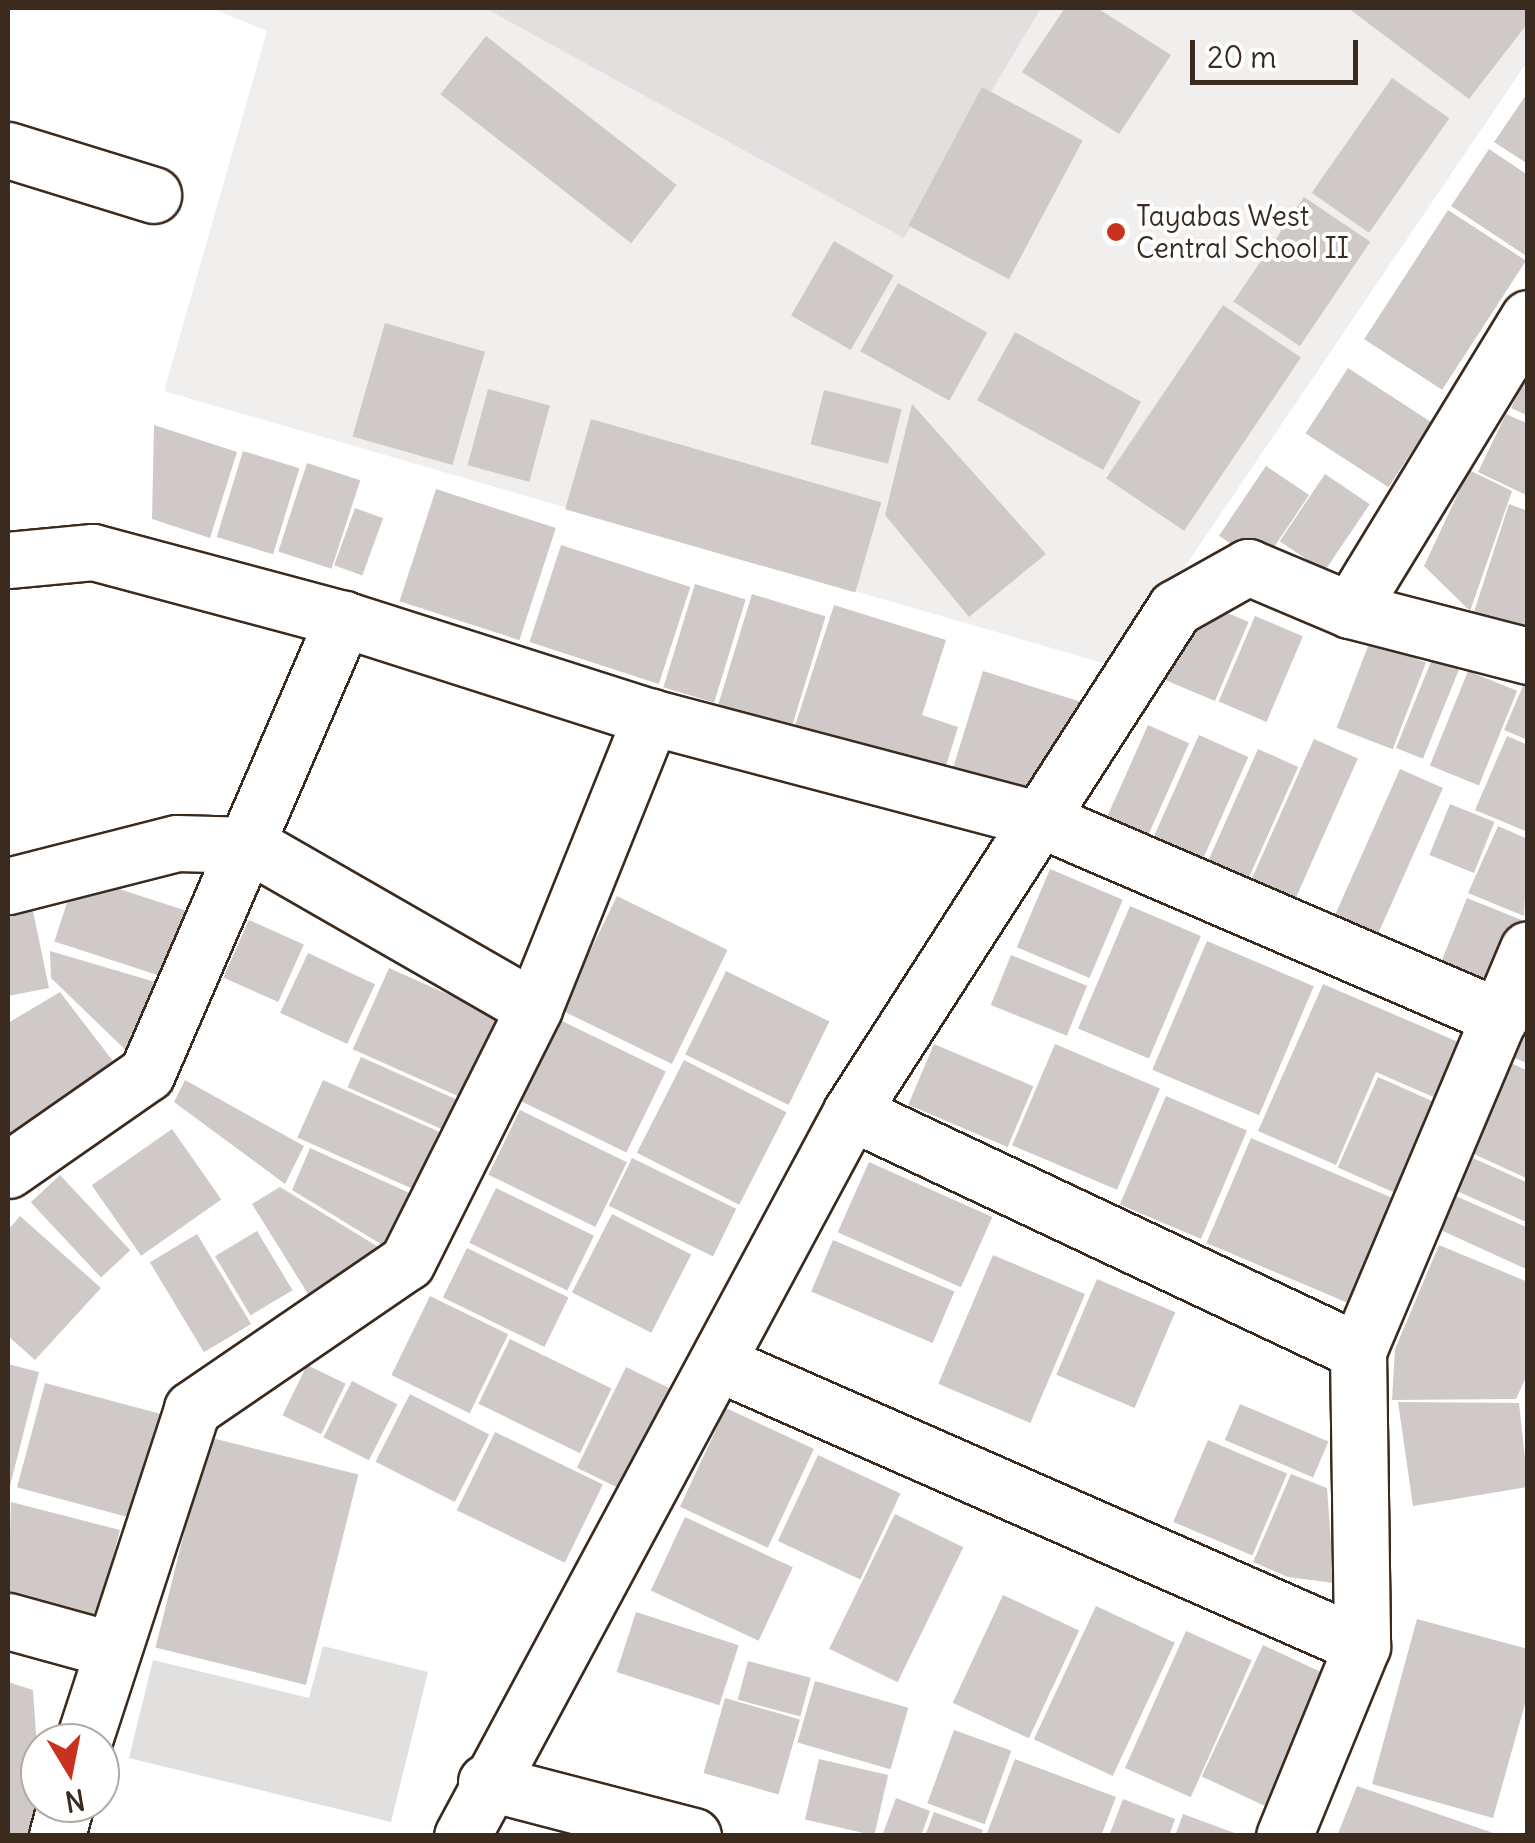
<!DOCTYPE html>
<style>
body{margin:0}
#map{position:relative;width:1535px;height:1843px;overflow:hidden;background:#fff;font-family:Delius,sans-serif}
div>[style]{position:absolute}
[style*='--x']{left:calc(var(--x)*1px);top:calc(var(--y)*1px);width:calc(var(--w)*1px);rotate:calc(var(--a)*1deg)}
.built>*{inset:0;background:#f1efee}
.green>*{inset:0;background:#e2e0de}
.building>*{inset:0;background:#cfcac7;transform-origin:0 0}
.roads{filter:drop-shadow(2px 0 #3b2a1e) drop-shadow(-2px 0 #3b2a1e) drop-shadow(0 2px #3b2a1e) drop-shadow(0 -2px #3b2a1e)}
.minor>*{height:55px;margin:-27.5px;padding:0 27.5px;transform-origin:27.5px;border-radius:27.5px;background:#fff}
.dots>*{width:28px;height:28px;translate:-50% -50%;box-sizing:border-box;border:5px solid #fff;border-radius:50%}
span{translate:-50% -50%;white-space:nowrap;text-align:center;line-height:1.15;-webkit-text-stroke:8px #fff;paint-order:stroke}
.poi-label{font-size:28px;color:#3b2a1e}
.left{translate:0 -50%;text-align:left}
.frame{position:absolute;inset:0;border:10px solid #3b2a1e;pointer-events:none}
.north{position:absolute;left:20px;top:1723px;width:100px;height:100px;box-sizing:border-box;background:#fff;border:2px solid #b1aaa5;border-radius:50%;rotate:170deg;font-size:28px;font-weight:700;line-height:40px;text-align:center;color:#3b2a1e}
.north::after{content:'';display:block;margin:auto;width:35px;height:45px;background:#c8321e;clip-path:polygon(50% 0,100% 100%,50% 72%,0 100%)}
.scale{position:absolute;left:1190px;top:40px;width:168px;height:45px;box-sizing:border-box;border:5px solid #3b2a1e;border-top:0;padding-left:12px;font-size:30px;line-height:35px;white-space:nowrap;color:#3b2a1e;-webkit-text-stroke:8px #fff;paint-order:stroke}
</style>
<div id="map">
<div class="built">
<div style="clip-path:polygon(211px 8px,1527px 8px,1527px 62px,1117px 667px,164px 391px,267px 31px)"></div>
</div>
<div class="green">
<div style="clip-path:polygon(485px 8px,1041px 8px,904px 238px)"></div>
<div style="clip-path:polygon(323px 1646px,428px 1672px,391px 1822px,129px 1758px,153px 1660px,309px 1698px)"></div>
</div>
<div class="building">
<div style="clip-path:polygon(1065px 8px,1097px 8px,1171px 55px,1119px 134px,1022px 72px)"></div>
<div style="clip-path:polygon(1348px 8px,1528px 8px,1528px 23px,1469px 99px)"></div>
<div style="left:486px;top:36px;width:242px;height:74px;rotate:38deg"></div>
<div style="left:1392px;top:78px;width:70px;height:140px;rotate:35deg"></div>
<div style="left:982px;top:87px;width:114px;height:157px;rotate:28deg"></div>
<div style="clip-path:polygon(1528px 92px,1528px 164px,1494px 142px)"></div>
<div style="clip-path:polygon(1489px 149px,1528px 175px,1528px 257px,1451px 206px)"></div>
<div style="left:1304px;top:197px;width:80px;height:126px;rotate:34deg"></div>
<div style="left:1448px;top:210px;width:93px;height:154px;rotate:33deg"></div>
<div style="left:834px;top:241px;width:69px;height:86px;rotate:30deg"></div>
<div style="left:898px;top:283px;width:102px;height:78px;rotate:29deg"></div>
<div style="left:1223px;top:305px;width:94px;height:209px;rotate:34deg"></div>
<div style="left:385px;top:323px;width:104px;height:118px;rotate:16deg"></div>
<div style="left:1015px;top:332px;width:144px;height:78px;rotate:29deg"></div>
<div style="left:1348px;top:368px;width:99px;height:78px;rotate:33deg"></div>
<div style="clip-path:polygon(1528px 373px,1528px 416px,1511px 408px)"></div>
<div style="left:488px;top:389px;width:64px;height:79px;rotate:15deg"></div>
<div style="left:824px;top:390px;width:80px;height:56px;rotate:14deg"></div>
<div style="clip-path:polygon(912px 404px,1046px 554px,969px 617px,885px 515px)"></div>
<div style="clip-path:polygon(1506px 414px,1528px 424px,1528px 496px,1478px 472px)"></div>
<div style="left:591px;top:419px;width:302px;height:94px;rotate:16deg"></div>
<div style="clip-path:polygon(154px 425px,237px 452px,210px 538px,152px 519px)"></div>
<div style="left:243px;top:451px;width:59px;height:90px;rotate:17deg"></div>
<div style="left:307px;top:463px;width:56px;height:93px;rotate:18deg"></div>
<div style="left:1266px;top:466px;width:52px;height:84px;rotate:34deg"></div>
<div style="clip-path:polygon(1469px 470px,1512px 491px,1470px 611px,1424px 566px)"></div>
<div style="left:1325px;top:474px;width:54px;height:81px;rotate:34deg"></div>
<div style="left:436px;top:489px;width:126px;height:118px;rotate:18deg"></div>
<div style="clip-path:polygon(1509px 504px,1528px 511px,1528px 633px,1473px 615px)"></div>
<div style="left:355px;top:508px;width:30px;height:61px;rotate:20deg"></div>
<div style="left:561px;top:545px;width:136px;height:102px;rotate:18deg"></div>
<div style="left:695px;top:584px;width:53px;height:108px;rotate:17deg"></div>
<div style="left:752px;top:594px;width:77px;height:118px;rotate:17deg"></div>
<div style="left:1197px;top:600px;width:56px;height:86px;rotate:23deg"></div>
<div style="clip-path:polygon(834px 605px,946px 640px,922px 715px,958px 727px,942px 779px,793px 732px)"></div>
<div style="left:1255px;top:616px;width:52px;height:93px;rotate:23deg"></div>
<div style="left:1370px;top:641px;width:60px;height:93px;rotate:21deg"></div>
<div style="left:1432px;top:659px;width:29px;height:96px;rotate:22deg"></div>
<div style="clip-path:polygon(983px 671px,1091px 705px,1020px 803px,949px 781px)"></div>
<div style="left:1468px;top:671px;width:53px;height:102px;rotate:22deg"></div>
<div style="clip-path:polygon(1523px 686px,1528px 688px,1528px 740px,1504px 730px)"></div>
<div style="left:1148px;top:725px;width:45px;height:116px;rotate:24deg"></div>
<div style="left:1199px;top:735px;width:54px;height:131px;rotate:24deg"></div>
<div style="clip-path:polygon(1507px 736px,1528px 745px,1528px 832px,1475px 810px)"></div>
<div style="left:1314px;top:739px;width:48px;height:159px;rotate:24deg"></div>
<div style="left:1258px;top:749px;width:44px;height:134px;rotate:24deg"></div>
<div style="left:1400px;top:769px;width:47px;height:163px;rotate:24deg"></div>
<div style="left:1450px;top:804px;width:48px;height:55px;rotate:22deg"></div>
<div style="clip-path:polygon(1498px 826px,1528px 839px,1524px 916px,1468px 893px)"></div>
<div style="left:1050px;top:869px;width:79px;height:85px;rotate:23deg"></div>
<div style="left:76px;top:875px;width:115px;height:70px;rotate:18deg"></div>
<div style="clip-path:polygon(29px 892px,49px 988px,8px 996px,8px 896px)"></div>
<div style="left:617px;top:896px;width:123px;height:127px;rotate:26deg"></div>
<div style="left:1467px;top:898px;width:61px;height:87px;rotate:22deg"></div>
<div style="left:1130px;top:906px;width:77px;height:133px;rotate:23deg"></div>
<div style="left:249px;top:920px;width:60px;height:63px;rotate:24deg"></div>
<div style="left:1207px;top:941px;width:116px;height:140px;rotate:23deg"></div>
<div style="clip-path:polygon(50px 951px,162px 984px,138px 1062px,51px 978px)"></div>
<div style="left:308px;top:953px;width:74px;height:66px;rotate:25deg"></div>
<div style="left:1011px;top:955px;width:82px;height:54px;rotate:22deg"></div>
<div style="left:389px;top:968px;width:124px;height:89px;rotate:24deg"></div>
<div style="left:726px;top:971px;width:115px;height:93px;rotate:26deg"></div>
<div style="clip-path:polygon(1323px 984px,1463px 1044px,1438px 1099px,1376px 1072px,1336px 1165px,1258px 1131px)"></div>
<div style="clip-path:polygon(60px 992px,119px 1069px,8px 1135px,8px 1023px)"></div>
<div style="left:558px;top:1019px;width:120px;height:90px;rotate:26deg"></div>
<div style="clip-path:polygon(1516px 1026px,1528px 1030px,1528px 1064px,1504px 1053px)"></div>
<div style="left:934px;top:1044px;width:108px;height:66px;rotate:23deg"></div>
<div style="left:1055px;top:1044px;width:114px;height:110px;rotate:23deg"></div>
<div style="left:361px;top:1057px;width:104px;height:33px;rotate:24deg"></div>
<div style="clip-path:polygon(1502px 1059px,1528px 1071px,1528px 1179px,1461px 1148px)"></div>
<div style="left:684px;top:1060px;width:115px;height:104px;rotate:27deg"></div>
<div style="left:1378px;top:1077px;width:69px;height:99px;rotate:24deg"></div>
<div style="clip-path:polygon(185px 1080px,304px 1146px,285px 1184px,174px 1102px)"></div>
<div style="left:323px;top:1080px;width:127px;height:63px;rotate:24deg"></div>
<div style="left:1166px;top:1096px;width:88px;height:118px;rotate:23deg"></div>
<div style="left:520px;top:1110px;width:119px;height:72px;rotate:26deg"></div>
<div style="left:172px;top:1129px;width:86px;height:98px;rotate:55deg"></div>
<div style="left:1251px;top:1138px;width:162px;height:114px;rotate:23deg"></div>
<div style="clip-path:polygon(310px 1148px,414px 1195px,389px 1249px,292px 1190px)"></div>
<div style="clip-path:polygon(1464px 1154px,1528px 1183px,1528px 1223px,1448px 1187px)"></div>
<div style="left:632px;top:1158px;width:116px;height:53px;rotate:26deg"></div>
<div style="left:869px;top:1162px;width:135px;height:77px;rotate:24deg"></div>
<div style="left:60px;top:1175px;width:103px;height:40px;rotate:47deg"></div>
<div style="clip-path:polygon(280px 1187px,385px 1251px,313px 1302px,252px 1204px)"></div>
<div style="left:496px;top:1188px;width:109px;height:61px;rotate:26deg"></div>
<div style="clip-path:polygon(1449px 1193px,1528px 1228px,1528px 1270px,1434px 1227px)"></div>
<div style="left:612px;top:1214px;width:89px;height:88px;rotate:27deg"></div>
<div style="clip-path:polygon(20px 1216px,101px 1288px,35px 1360px,8px 1336px,8px 1230px)"></div>
<div style="left:257px;top:1231px;width:69px;height:49px;rotate:59deg"></div>
<div style="left:197px;top:1234px;width:105px;height:55px;rotate:59deg"></div>
<div style="left:833px;top:1240px;width:132px;height:56px;rotate:23deg"></div>
<div style="clip-path:polygon(1439px 1245px,1528px 1282px,1528px 1373px,1516px 1399px,1392px 1400px,1395px 1349px)"></div>
<div style="left:467px;top:1248px;width:113px;height:55px;rotate:26deg"></div>
<div style="left:993px;top:1255px;width:100px;height:140px;rotate:23deg"></div>
<div style="left:1097px;top:1279px;width:85px;height:104px;rotate:23deg"></div>
<div style="left:430px;top:1296px;width:87px;height:88px;rotate:26deg"></div>
<div style="left:510px;top:1339px;width:113px;height:72px;rotate:26deg"></div>
<div style="clip-path:polygon(8px 1364px,39px 1372px,9px 1490px,8px 1490px)"></div>
<div style="left:307px;top:1365px;width:43px;height:56px;rotate:26deg"></div>
<div style="left:626px;top:1367px;width:61px;height:112px;rotate:26deg"></div>
<div style="left:352px;top:1381px;width:51px;height:63px;rotate:27deg"></div>
<div style="left:45px;top:1383px;width:121px;height:108px;rotate:15deg"></div>
<div style="left:410px;top:1394px;width:89px;height:76px;rotate:27deg"></div>
<div style="clip-path:polygon(1398px 1402px,1519px 1403px,1528px 1487px,1413px 1506px)"></div>
<div style="left:1240px;top:1404px;width:96px;height:39px;rotate:23deg"></div>
<div style="left:726px;top:1408px;width:97px;height:109px;rotate:25deg"></div>
<div style="left:495px;top:1432px;width:120px;height:87px;rotate:26deg"></div>
<div style="left:208px;top:1437px;width:155px;height:217px;rotate:14deg"></div>
<div style="left:1208px;top:1440px;width:86px;height:89px;rotate:23deg"></div>
<div style="left:818px;top:1455px;width:91px;height:95px;rotate:25deg"></div>
<div style="clip-path:polygon(1291px 1474px,1327px 1488px,1334px 1583px,1288px 1577px,1253px 1562px)"></div>
<div style="clip-path:polygon(11px 1502px,120px 1530px,97px 1620px,8px 1598px)"></div>
<div style="left:895px;top:1514px;width:76px;height:150px;rotate:26deg"></div>
<div style="left:685px;top:1517px;width:119px;height:81px;rotate:25deg"></div>
<div style="left:1003px;top:1595px;width:84px;height:119px;rotate:25deg"></div>
<div style="left:1096px;top:1606px;width:87px;height:147px;rotate:25deg"></div>
<div style="left:636px;top:1612px;width:108px;height:63px;rotate:18deg"></div>
<div style="clip-path:polygon(1417px 1619px,1528px 1649px,1528px 1693px,1493px 1818px,1372px 1784px)"></div>
<div style="left:1186px;top:1631px;width:72px;height:150px;rotate:24deg"></div>
<div style="left:1263px;top:1645px;width:71px;height:145px;rotate:25deg"></div>
<div style="left:748px;top:1661px;width:65px;height:40px;rotate:15deg"></div>
<div style="left:815px;top:1681px;width:97px;height:64px;rotate:16deg"></div>
<div style="clip-path:polygon(8px 1682px,33px 1690px,40px 1793px,27px 1836px,8px 1836px)"></div>
<div style="left:725px;top:1698px;width:78px;height:78px;rotate:16deg"></div>
<div style="left:954px;top:1730px;width:61px;height:78px;rotate:20deg"></div>
<div style="left:819px;top:1759px;width:71px;height:62px;rotate:13deg"></div>
<div style="clip-path:polygon(1015px 1759px,1116px 1797px,1101px 1836px,986px 1836px)"></div>
<div style="clip-path:polygon(1357px 1786px,1499px 1835px,1498px 1836px,1337px 1836px)"></div>
<div style="clip-path:polygon(896px 1798px,930px 1811px,921px 1836px,882px 1836px)"></div>
<div style="clip-path:polygon(1123px 1799px,1175px 1819px,1169px 1836px,1109px 1836px)"></div>
<div style="clip-path:polygon(934px 1812px,983px 1830px,981px 1836px,925px 1836px)"></div>
<div style="clip-path:polygon(1183px 1814px,1240px 1835px,1240px 1836px,1175px 1836px)"></div>
</div>
<div class="roads">
<div class="minor">
<div style="--x:8;--y:150;--w:152;--a:17.2"></div>
<div style="--x:8;--y:560;--w:85;--a:-5.4"></div>
<div style="--x:93;--y:552;--w:259;--a:15"></div>
<div style="--x:343;--y:619;--w:323;--a:17.7"></div>
<div style="--x:651;--y:717;--w:404;--a:14.8"></div>
<div style="--x:1042;--y:820;--w:499;--a:23.3"></div>
<div style="--x:1350;--y:610;--w:342;--a:-58.6"></div>
<div style="--x:8;--y:886;--w:174;--a:-14.3"></div>
<div style="--x:177;--y:843;--w:73;--a:1.6"></div>
<div style="--x:250;--y:845;--w:327;--a:29.9"></div>
<div style="--x:851;--y:1112;--w:561;--a:25.24"></div>
<div style="--x:1358;--y:1351;--w:295;--a:89.2"></div>
<div style="--x:1362;--y:1646;--w:205;--a:112.3"></div>
<div style="--x:8;--y:1170;--w:169;--a:-34.9"></div>
<div style="--x:147;--y:1073;--w:495;--a:-66.6"></div>
<div style="--x:1358;--y:1351;--w:436;--a:-67.1"></div>
<div style="--x:718;--y:1363;--w:703;--a:23.72"></div>
<div style="--x:8;--y:1621;--w:106;--a:15.4"></div>
<div style="--x:83;--y:1743;--w:351;--a:-71.9"></div>
<div style="--x:192;--y:1409;--w:260;--a:-34.4"></div>
<div style="--x:407;--y:1262;--w:284;--a:-63.4"></div>
<div style="--x:534;--y:1008;--w:314;--a:-68.1"></div>
<div style="--x:486;--y:1782;--w:214;--a:14.6"></div>
<div style="--x:57;--y:1836;--w:34;--a:-75"></div>
<div style="--x:462;--y:1836;--w:822;--a:-61.75"></div>
<div style="--x:851;--y:1112;--w:599;--a:-57.26"></div>
<div style="--x:1175;--y:608;--w:84;--a:-29.3"></div>
<div style="--x:1248;--y:567;--w:111;--a:22.9"></div>
<div style="--x:1350;--y:610;--w:184;--a:14.5"></div>
</div>
</div>
<div class="dots">
<div style="left:1116px;top:232px;background:#c8321e"></div>
</div>
<div class="poi-label">
<span class="left" style="left:1136px;top:232px">Tayabas West<br>Central School II</span>
</div>
<div class="frame"></div>
<div class="north">N</div>
<div class="scale">20 m</div>
</div>
